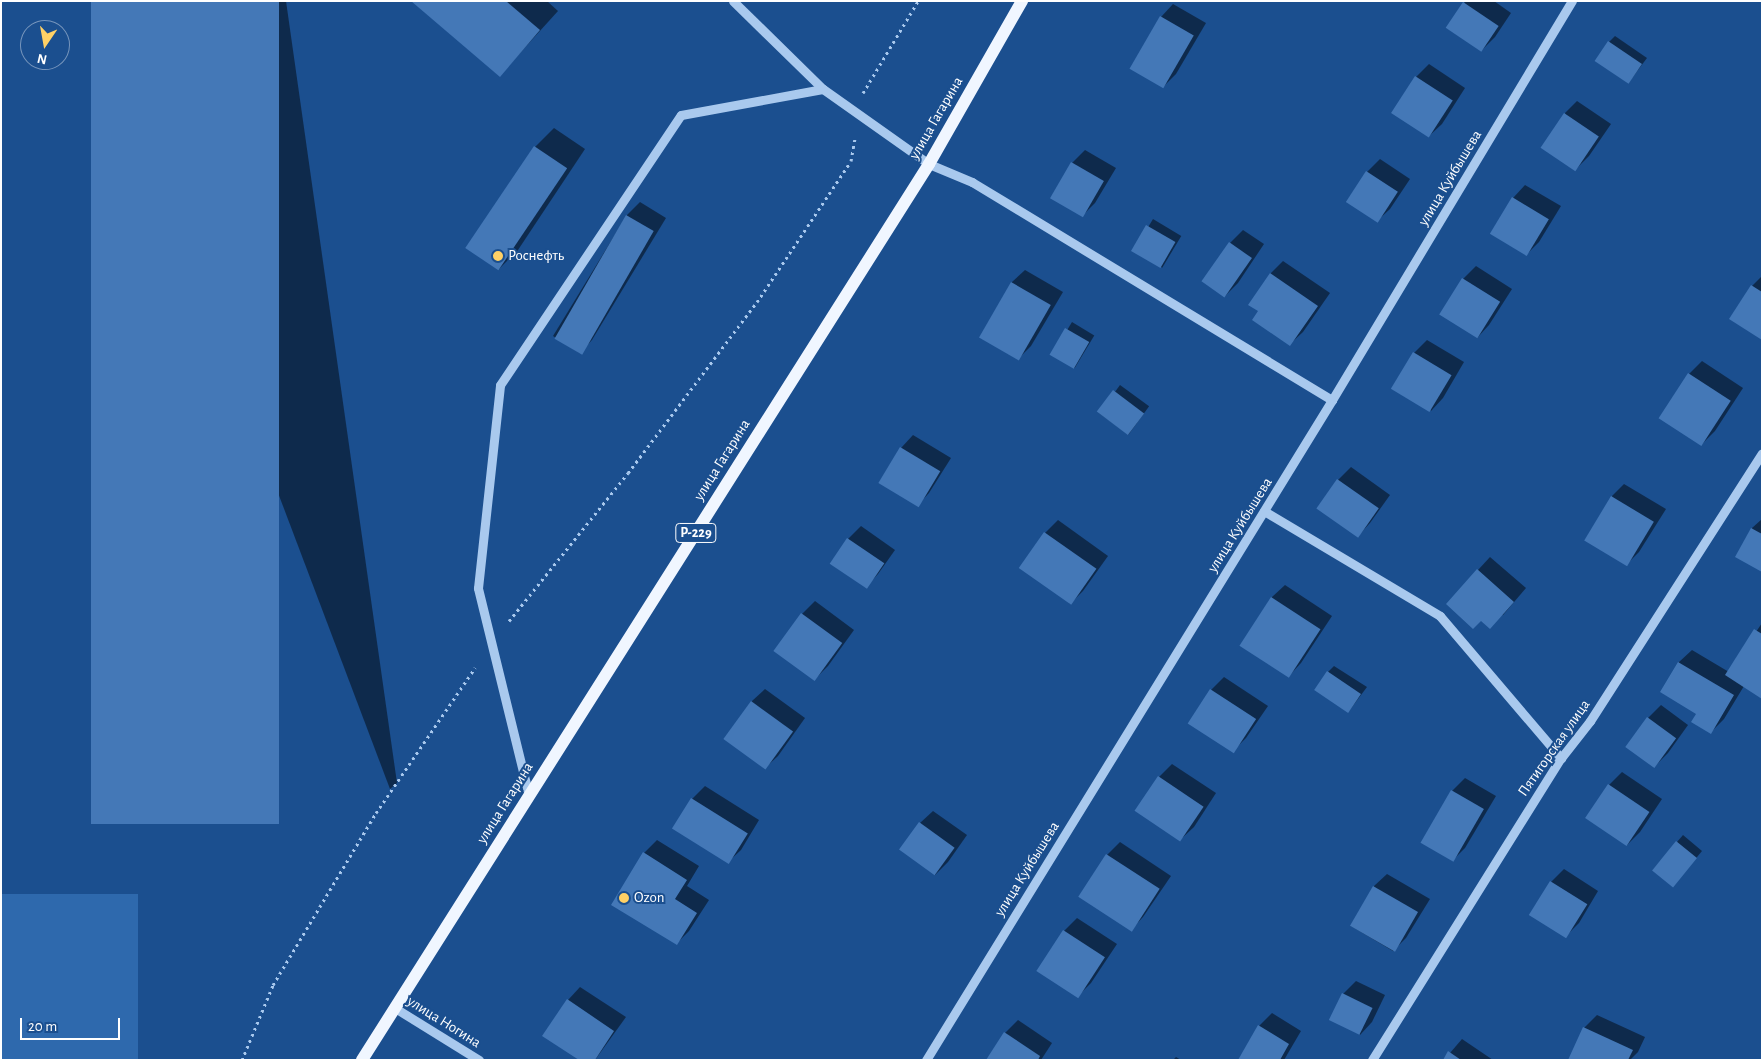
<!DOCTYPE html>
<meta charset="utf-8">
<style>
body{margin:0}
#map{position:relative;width:1763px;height:1061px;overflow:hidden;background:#1b4f8f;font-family:"Alegreya Sans",sans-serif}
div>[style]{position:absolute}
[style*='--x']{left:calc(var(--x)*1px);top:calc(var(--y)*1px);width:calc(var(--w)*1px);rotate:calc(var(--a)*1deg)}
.green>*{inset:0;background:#2e69ad;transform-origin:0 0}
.shadow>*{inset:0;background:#0007;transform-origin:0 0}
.building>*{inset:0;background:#4478b7;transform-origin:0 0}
.path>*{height:3px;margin-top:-1.5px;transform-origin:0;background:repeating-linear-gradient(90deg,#a9c9ee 0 2.5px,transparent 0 6.5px)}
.minor>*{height:9px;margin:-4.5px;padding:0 4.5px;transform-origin:4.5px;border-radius:4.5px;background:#a9c9ee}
.major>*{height:12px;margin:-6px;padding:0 6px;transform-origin:6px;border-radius:6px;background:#f0f6ff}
.dots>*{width:14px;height:14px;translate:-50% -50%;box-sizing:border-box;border:2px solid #1b4f8f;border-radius:50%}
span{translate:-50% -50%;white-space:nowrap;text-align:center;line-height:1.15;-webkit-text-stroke:4px #1b4f8f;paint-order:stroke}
.shield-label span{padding:1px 4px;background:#1b4f8f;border:1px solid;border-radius:4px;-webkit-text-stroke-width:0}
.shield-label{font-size:14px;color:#fff;font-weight:700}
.street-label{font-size:15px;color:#fff}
.poi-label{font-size:15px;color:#fff}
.left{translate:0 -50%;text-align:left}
.frame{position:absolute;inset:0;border:2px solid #fff;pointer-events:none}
.north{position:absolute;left:20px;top:20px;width:50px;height:50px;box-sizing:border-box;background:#1b4f8f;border:1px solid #7695bc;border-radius:50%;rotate:192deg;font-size:14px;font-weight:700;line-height:20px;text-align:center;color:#fff}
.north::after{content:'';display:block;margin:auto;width:18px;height:22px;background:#ffd166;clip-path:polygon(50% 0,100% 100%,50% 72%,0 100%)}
.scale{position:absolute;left:20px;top:1018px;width:100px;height:22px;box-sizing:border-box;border:2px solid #fff;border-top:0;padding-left:6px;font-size:15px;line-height:18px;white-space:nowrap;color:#fff;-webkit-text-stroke:4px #1b4f8f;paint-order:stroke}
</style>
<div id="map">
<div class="green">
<div style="left:138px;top:894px;width:166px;height:138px;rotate:90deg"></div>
</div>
<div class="shadow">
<div style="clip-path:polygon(92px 1px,286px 1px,397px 783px,390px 789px)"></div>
<div style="clip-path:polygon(413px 1px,547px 1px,558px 11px,500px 75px)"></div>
<div style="clip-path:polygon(1466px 1px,1494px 1px,1511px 13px,1495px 37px,1482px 50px,1464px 3px)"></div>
<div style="clip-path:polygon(1173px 4px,1206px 23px,1176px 74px,1163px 87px,1161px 17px)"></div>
<div style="clip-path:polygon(1615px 36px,1647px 58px,1629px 82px,1609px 42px)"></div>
<div style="clip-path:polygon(1429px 64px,1465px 88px,1442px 124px,1429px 136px,1393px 112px,1416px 77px)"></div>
<div style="clip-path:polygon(1577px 101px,1611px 124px,1589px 156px,1576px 169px,1565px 113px)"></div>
<div style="clip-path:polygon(554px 128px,585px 149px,518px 250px,499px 269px,535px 147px)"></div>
<div style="clip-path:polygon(1085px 150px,1116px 168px,1095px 203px,1082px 216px,1072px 163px)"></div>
<div style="clip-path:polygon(1380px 159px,1410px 179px,1390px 209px,1377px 221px,1347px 201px,1367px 172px)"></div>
<div style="clip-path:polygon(1525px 185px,1561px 206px,1539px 242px,1526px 255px,1513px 198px)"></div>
<div style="clip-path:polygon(640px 202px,666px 218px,592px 340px,580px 353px,553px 336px,627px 215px)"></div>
<div style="left:1153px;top:219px;width:33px;height:37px;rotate:31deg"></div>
<div style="clip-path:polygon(1243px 230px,1264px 244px,1238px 283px,1225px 296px,1204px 282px,1230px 243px)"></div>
<div style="clip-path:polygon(1283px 261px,1330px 293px,1303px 332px,1290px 344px,1260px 311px,1270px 274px)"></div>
<div style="clip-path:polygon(1476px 266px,1512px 289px,1489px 325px,1477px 338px,1463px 279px)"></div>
<div style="clip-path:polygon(1025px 270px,1063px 292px,1031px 346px,1018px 359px,980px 337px,1012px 282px)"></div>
<div style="clip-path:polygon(1762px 276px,1762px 338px,1752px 286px)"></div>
<div style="left:1072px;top:322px;width:26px;height:38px;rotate:31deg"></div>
<div style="clip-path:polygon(1427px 340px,1464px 362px,1443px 398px,1431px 411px,1414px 353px)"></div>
<div style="clip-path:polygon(1702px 361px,1743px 388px,1715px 431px,1702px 444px,1689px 374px)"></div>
<div style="left:1120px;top:385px;width:36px;height:35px;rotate:36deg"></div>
<div style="clip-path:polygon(913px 435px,951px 458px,929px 493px,917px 506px,901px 448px)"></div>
<div style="clip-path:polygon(1351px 467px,1390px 495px,1370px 523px,1358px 536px,1318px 508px,1338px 480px)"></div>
<div style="clip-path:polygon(1624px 484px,1666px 509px,1639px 552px,1626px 565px,1612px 496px)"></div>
<div style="clip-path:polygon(1762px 519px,1762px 570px,1752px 528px)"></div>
<div style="clip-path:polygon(1058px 520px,1108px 556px,1083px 591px,1070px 604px,1045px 533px)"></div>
<div style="clip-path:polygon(861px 526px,895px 550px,878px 574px,866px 587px,831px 563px,848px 539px)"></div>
<div style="clip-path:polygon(1490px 557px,1526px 588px,1503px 615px,1481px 619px,1478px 570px)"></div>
<div style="clip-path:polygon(1285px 585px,1332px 616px,1301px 663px,1289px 676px,1241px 645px,1272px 597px)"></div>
<div style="clip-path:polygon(815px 601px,854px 630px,828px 666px,815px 679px,802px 614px)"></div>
<div style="clip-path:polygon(1762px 623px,1762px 697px,1744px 686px,1724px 719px,1711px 732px,1697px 713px,1661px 692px,1679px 662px,1692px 650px,1729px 672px)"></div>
<div style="clip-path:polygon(1334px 666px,1367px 687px,1349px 711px,1328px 672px)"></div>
<div style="clip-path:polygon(1224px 677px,1268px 706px,1246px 738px,1233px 751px,1211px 690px)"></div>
<div style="clip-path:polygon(765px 689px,805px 718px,778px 756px,765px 768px,725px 739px,752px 701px)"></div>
<div style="clip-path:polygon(1661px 705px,1688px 725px,1668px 753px,1655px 766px,1648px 718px)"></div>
<div style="clip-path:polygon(1172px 764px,1216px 793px,1194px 827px,1181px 839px,1159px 777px)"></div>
<div style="clip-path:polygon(1622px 772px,1662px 799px,1640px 832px,1627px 845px,1587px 818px,1609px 785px)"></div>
<div style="clip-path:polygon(1465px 778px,1496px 796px,1465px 848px,1452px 861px,1452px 791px)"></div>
<div style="clip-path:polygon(705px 786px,759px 820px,741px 850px,728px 862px,674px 828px,692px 799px)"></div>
<div style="clip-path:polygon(933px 811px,967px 835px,948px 862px,935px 875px,920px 823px)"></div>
<div style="clip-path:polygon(1683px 835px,1702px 851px,1678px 880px,1653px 870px)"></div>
<div style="clip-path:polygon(657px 840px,699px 866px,687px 886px,709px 900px,689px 931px,676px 944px,644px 853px)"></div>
<div style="clip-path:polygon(1120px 842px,1171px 876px,1143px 917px,1131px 930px,1107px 855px)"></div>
<div style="clip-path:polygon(1564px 869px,1598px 891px,1579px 923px,1566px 936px,1551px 882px)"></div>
<div style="clip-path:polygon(1387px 874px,1430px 899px,1406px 938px,1393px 951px,1351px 926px,1374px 886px)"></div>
<div style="clip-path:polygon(1077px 918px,1117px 944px,1091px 983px,1078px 996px,1064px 931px)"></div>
<div style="clip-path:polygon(1356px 981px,1385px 995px,1372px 1022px,1360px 1035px,1343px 994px)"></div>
<div style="clip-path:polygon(580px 987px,626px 1017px,595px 1060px,581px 1060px,568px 1000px)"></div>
<div style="clip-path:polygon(1272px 1013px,1301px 1031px,1284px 1060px,1239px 1060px,1259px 1026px)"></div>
<div style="clip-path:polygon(1597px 1015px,1645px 1037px,1638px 1052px,1630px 1060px,1569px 1060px,1584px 1028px)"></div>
<div style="clip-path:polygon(1018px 1020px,1052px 1043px,1041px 1060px,987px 1060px,1005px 1033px)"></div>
<div style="clip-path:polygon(1462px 1039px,1493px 1060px,1444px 1060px)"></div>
<div style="clip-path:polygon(1176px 1057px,1181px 1060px,1173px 1060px)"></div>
</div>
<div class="building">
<div style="left:91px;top:1px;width:188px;height:823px"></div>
<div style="clip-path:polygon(411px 1px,506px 1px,540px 30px,500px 77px)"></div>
<div style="left:1463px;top:2px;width:43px;height:31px;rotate:34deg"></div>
<div style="left:1160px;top:16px;width:39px;height:61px;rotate:30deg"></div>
<div style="left:1608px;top:41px;width:41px;height:24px;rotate:34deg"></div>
<div style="left:1415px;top:76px;width:45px;height:44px;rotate:33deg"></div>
<div style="left:1564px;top:113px;width:42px;height:42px;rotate:34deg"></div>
<div style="left:534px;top:146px;width:40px;height:123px;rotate:34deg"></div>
<div style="left:1071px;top:162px;width:38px;height:42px;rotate:30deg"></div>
<div style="left:1366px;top:171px;width:38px;height:37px;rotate:33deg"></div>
<div style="left:1512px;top:197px;width:43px;height:43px;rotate:31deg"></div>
<div style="left:626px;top:215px;width:32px;height:143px;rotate:30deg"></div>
<div style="left:1146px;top:225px;width:34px;height:30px;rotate:30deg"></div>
<div style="left:1229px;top:242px;width:28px;height:48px;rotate:35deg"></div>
<div style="clip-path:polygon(1270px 273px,1318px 306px,1290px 346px,1252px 320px,1258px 311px,1248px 305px)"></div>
<div style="left:1462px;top:278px;width:45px;height:43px;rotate:32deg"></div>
<div style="left:1011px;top:282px;width:46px;height:64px;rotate:30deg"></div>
<div style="clip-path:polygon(1751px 285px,1762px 292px,1762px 340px,1729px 319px)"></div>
<div style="left:1065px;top:328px;width:28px;height:31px;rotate:30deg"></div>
<div style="left:1413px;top:352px;width:45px;height:43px;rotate:31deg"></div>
<div style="left:1688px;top:373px;width:51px;height:54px;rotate:33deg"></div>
<div style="left:1113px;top:390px;width:39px;height:27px;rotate:37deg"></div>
<div style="left:900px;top:447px;width:47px;height:42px;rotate:31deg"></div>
<div style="left:1337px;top:479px;width:51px;height:36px;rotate:35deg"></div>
<div style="left:1611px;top:496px;width:50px;height:52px;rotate:31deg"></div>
<div style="clip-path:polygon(1751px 528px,1762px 534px,1762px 572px,1735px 557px)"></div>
<div style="left:1044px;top:532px;width:64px;height:44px;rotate:35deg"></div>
<div style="left:847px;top:538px;width:45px;height:31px;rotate:34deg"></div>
<div style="clip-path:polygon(1477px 569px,1514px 602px,1490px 629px,1481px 621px,1473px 629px,1446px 604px)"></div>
<div style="left:1271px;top:597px;width:59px;height:58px;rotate:33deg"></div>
<div style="left:801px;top:613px;width:51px;height:47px;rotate:36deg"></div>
<div style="clip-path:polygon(1754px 629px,1762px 634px,1762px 699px,1725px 675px)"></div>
<div style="clip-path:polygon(1678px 662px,1734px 695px,1711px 734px,1691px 722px,1696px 714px,1660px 692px)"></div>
<div style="left:1327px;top:671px;width:41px;height:23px;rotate:34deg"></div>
<div style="left:1210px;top:689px;width:55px;height:41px;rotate:33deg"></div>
<div style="left:751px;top:701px;width:52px;height:47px;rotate:36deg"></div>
<div style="left:1647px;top:717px;width:36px;height:37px;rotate:36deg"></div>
<div style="left:1158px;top:776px;width:55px;height:42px;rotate:34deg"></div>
<div style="left:1608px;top:784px;width:50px;height:41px;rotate:34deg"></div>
<div style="left:1451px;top:790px;width:38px;height:61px;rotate:30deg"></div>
<div style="left:691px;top:798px;width:67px;height:36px;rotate:32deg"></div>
<div style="left:919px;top:822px;width:44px;height:34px;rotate:36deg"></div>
<div style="left:1676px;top:841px;width:27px;height:38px;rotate:39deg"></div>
<div style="clip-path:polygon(643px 852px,687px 880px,675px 899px,697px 913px,677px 945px,611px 905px)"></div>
<div style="left:1106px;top:854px;width:64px;height:51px;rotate:33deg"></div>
<div style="left:1550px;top:881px;width:44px;height:40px;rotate:32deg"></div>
<div style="left:1373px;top:886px;width:52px;height:46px;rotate:30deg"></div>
<div style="left:1063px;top:930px;width:50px;height:49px;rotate:33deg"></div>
<div style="left:1342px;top:993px;width:34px;height:30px;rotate:26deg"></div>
<div style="clip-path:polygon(567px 999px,614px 1031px,595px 1060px,579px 1060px,542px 1036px)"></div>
<div style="clip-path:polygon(1258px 1025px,1289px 1044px,1280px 1060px,1238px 1060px)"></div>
<div style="clip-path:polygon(1583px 1027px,1633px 1050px,1628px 1060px,1568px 1060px)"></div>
<div style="clip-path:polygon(1004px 1032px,1040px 1056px,1038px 1060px,986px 1060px)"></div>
<div style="clip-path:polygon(1448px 1051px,1461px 1060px,1443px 1060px)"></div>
</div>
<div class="path">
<div style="--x:863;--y:93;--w:107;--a:-59.1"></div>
<div style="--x:509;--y:621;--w:190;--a:-51.2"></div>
<div style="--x:628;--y:473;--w:214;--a:-53"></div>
<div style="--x:757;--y:302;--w:169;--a:-56.3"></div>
<div style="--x:851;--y:161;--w:23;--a:-80"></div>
<div style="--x:242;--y:1060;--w:81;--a:-67.5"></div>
<div style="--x:273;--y:985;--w:200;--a:-59.1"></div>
<div style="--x:376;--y:813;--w:176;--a:-55.7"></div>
</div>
<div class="minor">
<div style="--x:733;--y:1;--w:126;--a:44.4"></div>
<div style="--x:823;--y:89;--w:130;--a:35.3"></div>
<div style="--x:929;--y:164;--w:47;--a:22.7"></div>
<div style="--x:972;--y:182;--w:421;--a:31.2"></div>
<div style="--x:1264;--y:511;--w:205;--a:30.8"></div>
<div style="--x:1440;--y:616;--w:187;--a:49.6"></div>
<div style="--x:529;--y:796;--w:214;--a:-103.8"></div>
<div style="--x:478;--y:588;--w:204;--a:-83.8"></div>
<div style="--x:500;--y:385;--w:325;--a:-56.2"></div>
<div style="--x:681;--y:115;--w:144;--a:-10.4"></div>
<div style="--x:395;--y:1008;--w:99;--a:31.8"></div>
<div style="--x:926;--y:1060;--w:775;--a:-58.4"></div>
<div style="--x:1332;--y:400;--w:466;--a:-59"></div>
<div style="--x:1372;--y:1060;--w:356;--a:-58"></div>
<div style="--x:1561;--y:758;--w:47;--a:-51.9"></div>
<div style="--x:1590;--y:721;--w:318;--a:-57.3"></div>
</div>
<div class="major">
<div style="--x:362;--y:1060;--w:1060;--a:-57.67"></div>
<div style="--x:929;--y:164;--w:188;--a:-60.3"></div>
</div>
<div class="dots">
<div style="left:498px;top:256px;background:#ffd166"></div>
<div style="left:624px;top:898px;background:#ffd166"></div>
</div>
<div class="shield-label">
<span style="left:696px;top:533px">Р-229</span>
</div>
<div class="street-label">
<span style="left:936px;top:118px;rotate:-60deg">улица Гагарина</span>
<span style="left:1450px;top:178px;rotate:-59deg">улица Куйбышева</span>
<span style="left:722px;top:460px;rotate:-58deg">улица Гагарина</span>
<span style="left:1240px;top:525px;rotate:-58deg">улица Куйбышева</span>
<span style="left:1554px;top:748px;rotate:-55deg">Пятигорская улица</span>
<span style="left:505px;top:803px;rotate:-58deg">улица Гагарина</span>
<span style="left:1027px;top:869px;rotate:-58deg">улица Куйбышева</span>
<span style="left:444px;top:1022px;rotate:32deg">улица Ногина</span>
</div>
<div class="poi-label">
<span class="left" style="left:508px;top:256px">Роснефть</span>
<span class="left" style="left:634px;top:898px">Ozon</span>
</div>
<div class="frame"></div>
<div class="north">N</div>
<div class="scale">20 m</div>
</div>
